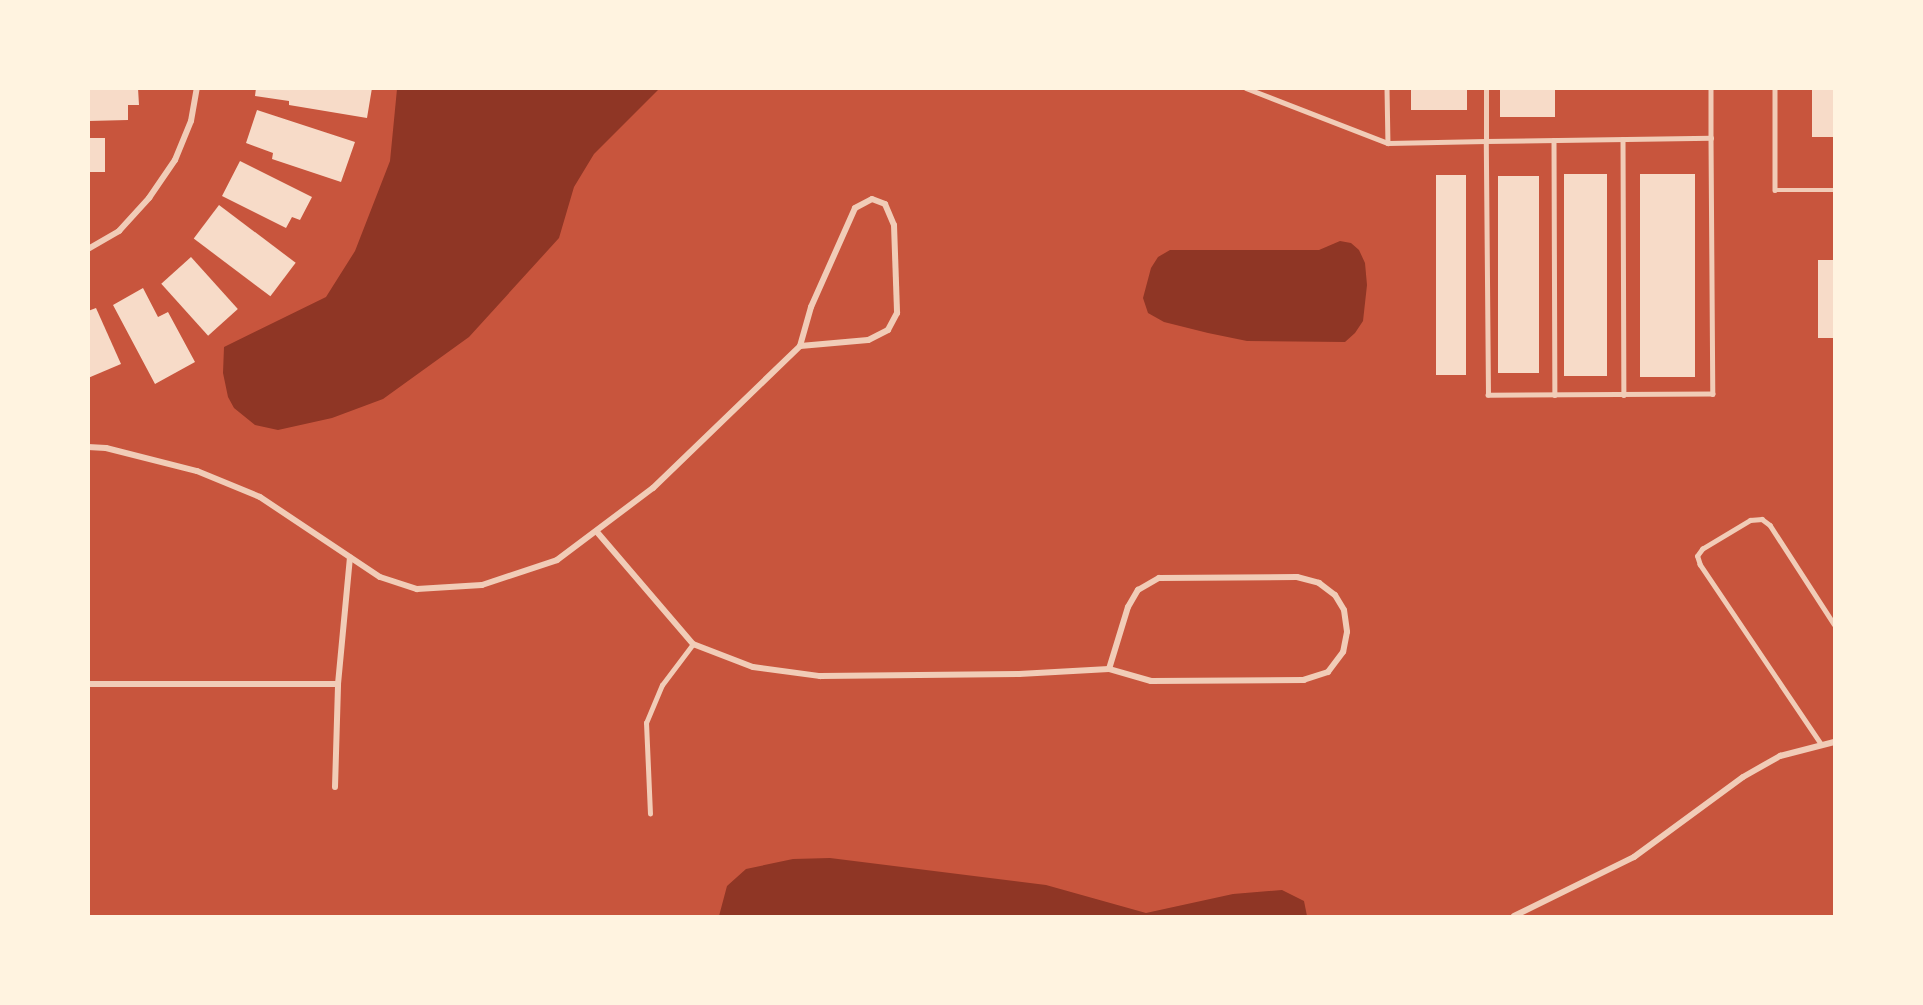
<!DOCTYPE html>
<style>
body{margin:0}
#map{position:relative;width:1923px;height:1005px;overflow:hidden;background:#c8553d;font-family:"Noto Sans",sans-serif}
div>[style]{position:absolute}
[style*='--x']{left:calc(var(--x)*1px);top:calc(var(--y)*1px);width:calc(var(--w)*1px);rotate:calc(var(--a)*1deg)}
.water>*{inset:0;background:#8f3625}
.building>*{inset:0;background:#f7dbc8;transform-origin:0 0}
.service>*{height:4.5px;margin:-2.25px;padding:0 2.25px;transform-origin:2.25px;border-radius:2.25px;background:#f1ccb7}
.minor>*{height:6px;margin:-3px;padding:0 3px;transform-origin:3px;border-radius:3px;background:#f1ccb7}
span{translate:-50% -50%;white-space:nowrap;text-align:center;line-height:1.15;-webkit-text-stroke:5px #fff3e0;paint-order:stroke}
.frame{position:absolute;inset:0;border:90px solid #fff3e0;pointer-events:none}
</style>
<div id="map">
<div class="water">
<div style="clip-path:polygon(397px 89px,659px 89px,594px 154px,574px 187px,559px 238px,469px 337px,383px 399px,332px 418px,278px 430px,255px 425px,234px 408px,228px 397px,223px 373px,224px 347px,326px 297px,355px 251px,390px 161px)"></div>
<div style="clip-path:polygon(1340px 241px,1351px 243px,1359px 250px,1365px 263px,1367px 285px,1363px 321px,1355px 333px,1345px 342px,1247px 341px,1208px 333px,1164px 322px,1148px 313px,1143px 298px,1151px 268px,1158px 257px,1170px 250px,1319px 250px)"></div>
<div style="clip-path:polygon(830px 858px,1046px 885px,1146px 913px,1233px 894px,1282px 890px,1304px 901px,1307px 916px,719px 916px,727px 886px,746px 869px,793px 859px)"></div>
</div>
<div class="building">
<div style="clip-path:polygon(88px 88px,138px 88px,139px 105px,128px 105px,128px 120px,88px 121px)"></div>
<div style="clip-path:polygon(256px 88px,372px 88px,367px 118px,289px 105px,289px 101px,255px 96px)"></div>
<div style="left:1411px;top:88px;width:56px;height:22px"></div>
<div style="left:1500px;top:88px;width:55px;height:29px"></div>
<div style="left:1812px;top:88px;width:22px;height:49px"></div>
<div style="clip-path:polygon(257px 110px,355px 142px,341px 182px,272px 159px,273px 153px,246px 143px)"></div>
<div style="left:88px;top:138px;width:17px;height:34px"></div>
<div style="clip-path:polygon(240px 161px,312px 197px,300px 220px,292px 217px,286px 228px,222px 196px)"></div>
<div style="left:1564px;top:174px;width:43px;height:202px"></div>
<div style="left:1640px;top:174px;width:55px;height:203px"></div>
<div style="left:1436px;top:175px;width:30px;height:200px"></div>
<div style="left:1498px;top:176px;width:41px;height:197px"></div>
<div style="left:219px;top:205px;width:96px;height:42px;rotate:37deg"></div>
<div style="left:191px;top:257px;width:70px;height:40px;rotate:48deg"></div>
<div style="left:1834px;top:260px;width:78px;height:16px;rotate:90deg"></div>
<div style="clip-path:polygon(143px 288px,158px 317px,168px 312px,195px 362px,155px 384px,113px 305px)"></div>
<div style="clip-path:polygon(96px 308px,121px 364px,88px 378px,88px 311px)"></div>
</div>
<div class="service">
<div style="--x:1246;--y:88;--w:152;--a:21.2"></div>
<div style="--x:1388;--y:143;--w:98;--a:-1.2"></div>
<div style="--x:1486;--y:141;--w:53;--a:-90"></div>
<div style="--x:1387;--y:88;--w:55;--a:89"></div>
<div style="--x:1711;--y:88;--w:50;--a:90"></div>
<div style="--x:1711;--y:138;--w:256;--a:89.6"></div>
<div style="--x:1713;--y:394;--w:225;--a:179.7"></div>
<div style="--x:1488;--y:395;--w:254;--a:-90.5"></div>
<div style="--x:1486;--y:141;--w:225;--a:-0.8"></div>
<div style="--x:1775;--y:88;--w:102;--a:90"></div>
<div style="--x:1775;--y:190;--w:59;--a:0"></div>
<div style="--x:1623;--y:139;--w:256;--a:89.8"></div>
<div style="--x:1554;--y:140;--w:255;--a:89.8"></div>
<div style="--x:1820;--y:743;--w:215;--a:-124"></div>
<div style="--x:1700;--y:565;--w:9;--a:-108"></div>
<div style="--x:1697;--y:556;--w:9;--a:-54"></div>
<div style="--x:1702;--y:549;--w:56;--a:-31.1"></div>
<div style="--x:1750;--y:520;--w:12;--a:-5"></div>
<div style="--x:1762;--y:519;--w:10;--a:37"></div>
<div style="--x:1770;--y:525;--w:118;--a:57.1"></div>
<div style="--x:650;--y:814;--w:91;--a:-92.5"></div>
<div style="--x:646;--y:723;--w:41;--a:-67.2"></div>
<div style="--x:662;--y:685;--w:51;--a:-52.9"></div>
</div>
<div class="minor">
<div style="--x:88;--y:249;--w:36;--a:-30"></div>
<div style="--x:119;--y:231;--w:45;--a:-47.7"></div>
<div style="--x:149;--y:198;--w:46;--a:-55.6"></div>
<div style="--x:175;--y:160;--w:42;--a:-67.7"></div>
<div style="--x:191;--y:121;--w:34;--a:-80"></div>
<div style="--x:88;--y:447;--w:18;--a:3"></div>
<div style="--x:106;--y:448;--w:94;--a:14.2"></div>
<div style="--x:197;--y:471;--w:68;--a:22.4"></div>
<div style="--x:260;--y:497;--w:144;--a:33.7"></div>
<div style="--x:380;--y:577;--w:39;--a:18"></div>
<div style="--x:417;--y:589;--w:65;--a:-3.5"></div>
<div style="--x:482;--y:585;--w:79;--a:-18.4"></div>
<div style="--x:557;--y:560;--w:120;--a:-36.9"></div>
<div style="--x:653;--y:488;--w:204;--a:-44"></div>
<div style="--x:800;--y:346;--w:41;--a:-74.2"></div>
<div style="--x:811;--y:307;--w:108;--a:-66"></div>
<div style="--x:855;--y:208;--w:19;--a:-28"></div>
<div style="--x:872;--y:199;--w:14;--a:21"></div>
<div style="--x:885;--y:204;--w:23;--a:67"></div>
<div style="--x:894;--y:225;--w:88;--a:88"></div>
<div style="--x:897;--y:313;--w:19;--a:118"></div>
<div style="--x:888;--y:330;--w:22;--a:153"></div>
<div style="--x:868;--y:340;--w:68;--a:175"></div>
<div style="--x:597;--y:532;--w:148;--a:49.4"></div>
<div style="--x:693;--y:644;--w:64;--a:21"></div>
<div style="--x:753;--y:667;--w:68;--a:7.7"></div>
<div style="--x:820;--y:676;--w:199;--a:-0.6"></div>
<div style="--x:1019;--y:674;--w:90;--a:-3.2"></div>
<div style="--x:1109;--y:669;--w:65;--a:-73"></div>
<div style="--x:1128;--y:607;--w:20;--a:-60"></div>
<div style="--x:1138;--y:590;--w:24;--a:-30"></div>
<div style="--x:1159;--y:578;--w:138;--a:-0.4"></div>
<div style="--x:1297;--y:577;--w:23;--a:15"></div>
<div style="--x:1319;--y:583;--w:20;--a:37"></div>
<div style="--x:1335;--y:595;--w:17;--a:59"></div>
<div style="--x:1344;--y:610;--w:22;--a:82"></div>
<div style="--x:1347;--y:632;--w:20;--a:101"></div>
<div style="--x:1343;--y:652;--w:25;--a:127"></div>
<div style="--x:1328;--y:672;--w:25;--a:162"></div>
<div style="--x:1304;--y:680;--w:153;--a:179.6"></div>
<div style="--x:1151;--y:681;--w:44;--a:-164.1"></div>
<div style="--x:88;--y:684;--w:250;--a:0"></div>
<div style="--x:335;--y:787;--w:103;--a:-88.3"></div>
<div style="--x:338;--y:684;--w:127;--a:-84.6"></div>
<div style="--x:1514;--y:916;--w:134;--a:-26.2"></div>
<div style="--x:1634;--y:857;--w:135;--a:-36.3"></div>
<div style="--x:1743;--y:777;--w:43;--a:-29.6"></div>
<div style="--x:1780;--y:756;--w:56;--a:-14.5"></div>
</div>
<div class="frame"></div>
</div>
